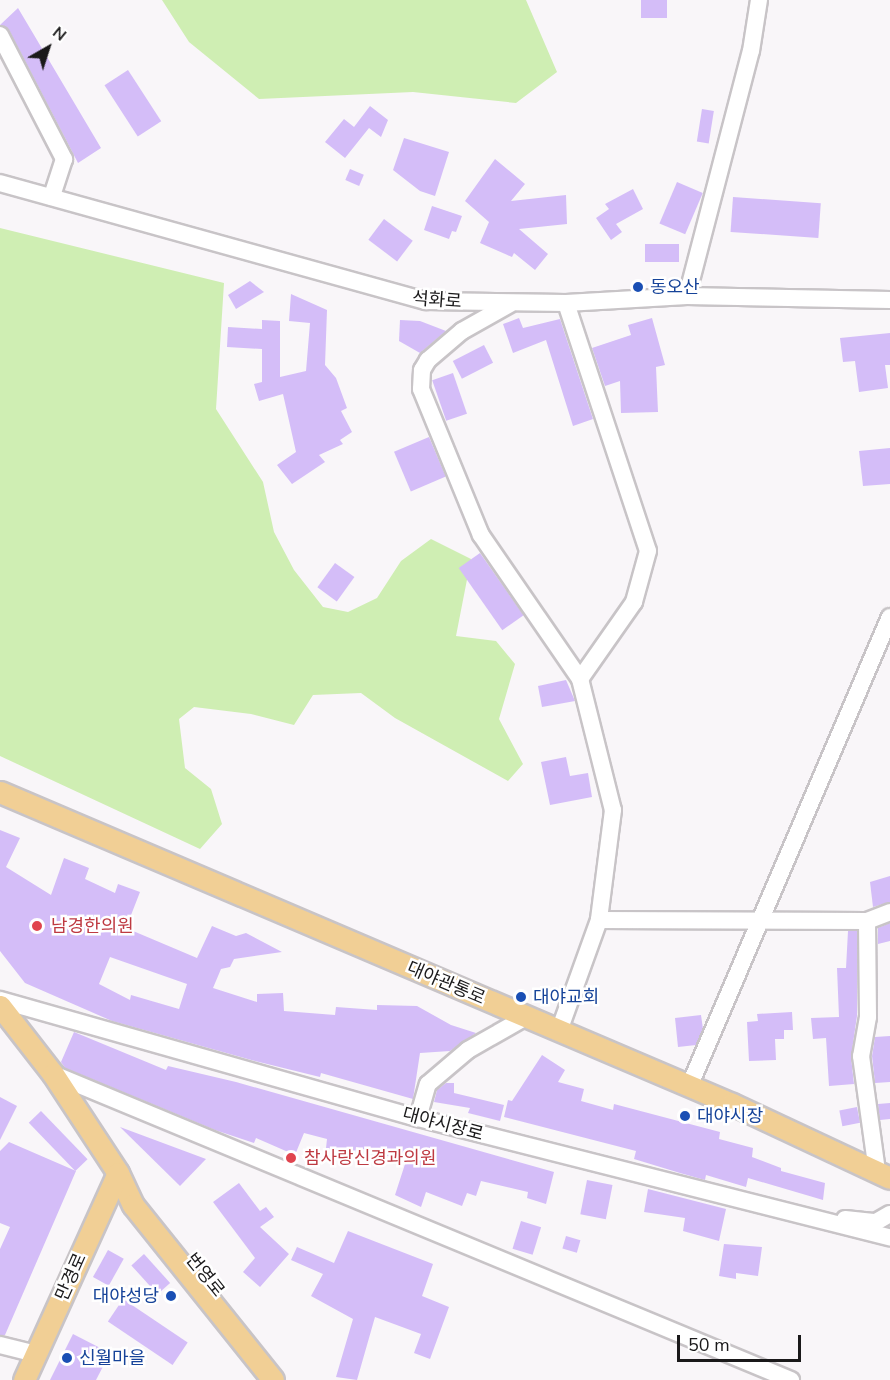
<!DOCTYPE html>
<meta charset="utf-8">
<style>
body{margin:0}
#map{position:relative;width:890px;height:1380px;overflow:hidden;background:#f9f6f9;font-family:"Nunito Sans","Noto Sans KR",sans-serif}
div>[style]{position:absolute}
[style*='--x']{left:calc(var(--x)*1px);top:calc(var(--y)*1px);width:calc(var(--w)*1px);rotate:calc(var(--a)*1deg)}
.green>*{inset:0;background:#cfeeb3}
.building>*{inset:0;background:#d4bdf8;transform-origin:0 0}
.roads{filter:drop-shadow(2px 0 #c8c4c7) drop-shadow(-2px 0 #c8c4c7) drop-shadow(0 2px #c8c4c7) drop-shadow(0 -2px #c8c4c7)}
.minor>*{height:16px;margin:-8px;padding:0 8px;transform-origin:8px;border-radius:8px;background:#fff}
.major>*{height:21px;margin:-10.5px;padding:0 10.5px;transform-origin:10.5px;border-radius:10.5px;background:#f1cf95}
.dots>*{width:16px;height:16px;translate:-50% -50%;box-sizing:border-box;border:3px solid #fff;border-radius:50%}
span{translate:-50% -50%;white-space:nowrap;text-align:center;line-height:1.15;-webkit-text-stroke:5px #fff;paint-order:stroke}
.transit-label{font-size:18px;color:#164399}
.left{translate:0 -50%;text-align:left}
.right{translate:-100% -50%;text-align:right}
.street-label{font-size:18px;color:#1a191a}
.health-label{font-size:18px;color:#be3a42}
.north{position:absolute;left:18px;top:18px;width:60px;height:60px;-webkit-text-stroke:4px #fff;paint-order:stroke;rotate:39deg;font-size:16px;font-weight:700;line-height:24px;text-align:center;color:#1a191a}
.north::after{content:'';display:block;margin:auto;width:21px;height:27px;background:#1a191a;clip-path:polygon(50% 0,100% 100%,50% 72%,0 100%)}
.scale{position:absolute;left:677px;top:1335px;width:124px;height:27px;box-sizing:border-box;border:3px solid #1a191a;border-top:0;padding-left:8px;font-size:18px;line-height:21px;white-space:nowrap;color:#1a191a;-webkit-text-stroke:4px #fff;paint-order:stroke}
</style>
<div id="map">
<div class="green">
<div style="clip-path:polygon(162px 0,526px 0,557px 72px,516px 103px,413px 92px,259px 99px,189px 42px)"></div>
<div style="clip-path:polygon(0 228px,224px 283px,216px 409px,263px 482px,274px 532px,294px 570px,323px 607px,348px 612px,377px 598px,401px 561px,431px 539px,471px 559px,456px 636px,496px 641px,515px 664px,499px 719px,523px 764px,508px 781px,395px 718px,361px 693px,313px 695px,294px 725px,251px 714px,194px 707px,179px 719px,185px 768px,211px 789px,222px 824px,200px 849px,0 756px)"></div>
</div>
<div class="building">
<div style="left:641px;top:0;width:26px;height:18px"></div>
<div style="clip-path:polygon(18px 8px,101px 148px,78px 163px,9px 30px,0 25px)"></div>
<div style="left:128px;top:70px;width:61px;height:28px;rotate:57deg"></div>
<div style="clip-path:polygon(370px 106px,388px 120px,381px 137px,369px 128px,345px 158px,325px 142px,344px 119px,354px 127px)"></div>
<div style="left:702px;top:109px;width:12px;height:33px;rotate:9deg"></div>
<div style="clip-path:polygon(404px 138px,449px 152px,435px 196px,420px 191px,393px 170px)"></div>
<div style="clip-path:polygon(495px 159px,525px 184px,511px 201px,566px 195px,567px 224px,519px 229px,548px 254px,535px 270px,514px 253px,512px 257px,480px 243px,489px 222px,465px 201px)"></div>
<div style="left:350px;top:169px;width:15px;height:12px;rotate:23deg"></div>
<div style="left:677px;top:182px;width:28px;height:45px;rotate:23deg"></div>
<div style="clip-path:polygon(633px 189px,643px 209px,616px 224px,622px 232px,611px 240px,596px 218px,609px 209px,605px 204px)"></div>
<div style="left:733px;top:197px;width:88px;height:35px;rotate:4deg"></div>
<div style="clip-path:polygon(432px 206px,462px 216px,456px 232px,452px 231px,449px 239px,424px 230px)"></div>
<div style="left:384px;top:219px;width:36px;height:26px;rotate:37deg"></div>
<div style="left:645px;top:244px;width:34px;height:18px"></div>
<div style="clip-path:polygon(250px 281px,264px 292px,236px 309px,228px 295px)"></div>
<div style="clip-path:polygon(291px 294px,327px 310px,325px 365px,336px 378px,347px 408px,341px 411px,352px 432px,340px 440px,343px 444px,319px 455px,325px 462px,292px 484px,277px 465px,296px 452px,283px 394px,259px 401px,254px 384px,262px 382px,262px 349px,227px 347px,228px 327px,262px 329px,262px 320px,280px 321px,280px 377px,306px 371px,310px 323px,289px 321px)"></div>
<div style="clip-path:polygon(519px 318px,523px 328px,560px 319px,593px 419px,573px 426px,546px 340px,513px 353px,503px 324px)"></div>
<div style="clip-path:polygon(652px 318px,665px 365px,656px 367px,658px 412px,621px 413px,620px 381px,605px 386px,592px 348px,631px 335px,628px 325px)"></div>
<div style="clip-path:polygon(400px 320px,420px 321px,446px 331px,420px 353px,399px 341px)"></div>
<div style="clip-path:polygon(890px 333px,890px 365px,885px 365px,888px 388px,859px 392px,855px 361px,843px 362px,840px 338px)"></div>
<div style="left:484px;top:345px;width:20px;height:35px;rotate:63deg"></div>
<div style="left:453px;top:373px;width:43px;height:22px;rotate:71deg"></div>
<div style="left:429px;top:437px;width:43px;height:38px;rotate:67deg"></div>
<div style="clip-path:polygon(890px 448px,890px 484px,863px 486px,859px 451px)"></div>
<div style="left:480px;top:553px;width:76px;height:26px;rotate:55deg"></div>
<div style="left:335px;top:563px;width:24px;height:30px;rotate:36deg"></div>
<div style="clip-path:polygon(566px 680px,575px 701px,542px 707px,538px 686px)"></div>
<div style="clip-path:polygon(566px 757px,570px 776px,588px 773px,592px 797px,550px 805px,541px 762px)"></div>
<div style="clip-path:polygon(evenodd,0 830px,20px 838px,6px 867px,51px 895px,64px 858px,89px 868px,85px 879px,115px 893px,118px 884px,140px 892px,126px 928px,197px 958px,212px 926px,236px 936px,246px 933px,282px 952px,234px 959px,230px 967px,221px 969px,213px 988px,257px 1002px,257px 994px,283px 993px,284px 1011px,335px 1015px,336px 1007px,377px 1010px,377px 1005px,417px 1006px,451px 1025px,476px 1033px,450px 1051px,420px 1053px,413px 1099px,321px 1073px,320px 1077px,255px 1061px,112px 1021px,25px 983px,0 951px,0 830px,110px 957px,187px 984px,179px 1009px,131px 995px,130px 1000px,99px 984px,110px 957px)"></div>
<div style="clip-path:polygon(890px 876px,890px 902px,873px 907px,870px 882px)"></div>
<div style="clip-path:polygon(890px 923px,890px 941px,878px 944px,878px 928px)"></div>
<div style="clip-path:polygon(848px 931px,857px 931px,857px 1016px,851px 1057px,854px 1084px,829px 1086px,826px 1038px,813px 1039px,811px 1018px,839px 1017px,837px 968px,846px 968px)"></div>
<div style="clip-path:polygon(792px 1012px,793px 1030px,784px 1030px,784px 1039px,775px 1039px,776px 1060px,749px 1061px,747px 1022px,758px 1021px,757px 1014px)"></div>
<div style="clip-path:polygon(701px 1015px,703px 1029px,696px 1045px,678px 1047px,675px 1018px)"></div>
<div style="clip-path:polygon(74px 1032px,166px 1070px,168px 1066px,236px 1082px,554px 1172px,546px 1204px,527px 1198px,528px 1192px,481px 1181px,476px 1196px,467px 1193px,462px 1206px,426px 1192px,421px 1207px,395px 1195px,406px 1161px,356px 1147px,355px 1154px,326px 1148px,327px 1139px,304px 1133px,295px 1155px,256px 1138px,254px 1143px,215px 1130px,65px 1068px,61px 1062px)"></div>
<div style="clip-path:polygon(890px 1036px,890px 1082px,875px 1083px,872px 1056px,875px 1037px)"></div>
<div style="clip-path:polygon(542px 1055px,565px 1070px,558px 1082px,584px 1089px,581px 1101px,613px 1110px,614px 1104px,720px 1132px,719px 1139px,753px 1148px,752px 1157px,781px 1168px,781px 1171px,825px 1183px,823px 1200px,748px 1178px,746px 1187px,706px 1175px,705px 1180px,680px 1173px,634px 1159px,636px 1151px,504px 1117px,508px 1100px,512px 1101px)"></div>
<div style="clip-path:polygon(446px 1083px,454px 1083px,454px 1093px,504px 1105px,500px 1121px,468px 1113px,470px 1108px,434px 1102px,437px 1090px)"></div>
<div style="clip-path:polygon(0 1097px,17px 1106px,0 1140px)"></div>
<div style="clip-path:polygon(890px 1103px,890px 1119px,880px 1120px,878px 1104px)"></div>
<div style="left:857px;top:1107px;width:16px;height:18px;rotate:79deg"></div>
<div style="left:41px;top:1111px;width:67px;height:17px;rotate:46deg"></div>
<div style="clip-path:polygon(120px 1127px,206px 1159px,180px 1186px)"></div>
<div style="clip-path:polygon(9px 1142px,76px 1171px,5px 1335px,0 1335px,0 1249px,10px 1227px,0 1223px,0 1151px)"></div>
<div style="left:587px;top:1180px;width:26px;height:35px;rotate:11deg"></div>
<div style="clip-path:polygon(239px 1183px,260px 1211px,266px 1207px,274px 1217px,260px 1227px,289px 1254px,260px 1287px,243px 1272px,255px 1258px,213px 1202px)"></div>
<div style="clip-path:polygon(648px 1189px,726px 1209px,719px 1241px,683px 1231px,685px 1218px,644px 1212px)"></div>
<div style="left:521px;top:1221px;width:21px;height:29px;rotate:17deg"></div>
<div style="clip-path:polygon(348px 1231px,433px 1264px,422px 1296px,449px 1307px,430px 1359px,414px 1353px,421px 1334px,375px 1317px,357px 1380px,336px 1377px,353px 1319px,311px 1296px,323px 1274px,291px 1260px,297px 1247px,334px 1263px)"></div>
<div style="left:566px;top:1236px;width:15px;height:13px;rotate:16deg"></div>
<div style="clip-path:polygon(724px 1244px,762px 1247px,758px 1276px,736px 1273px,736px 1279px,719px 1276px)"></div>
<div style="left:108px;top:1250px;width:18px;height:31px;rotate:29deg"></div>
<div style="left:144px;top:1254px;width:39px;height:17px;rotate:48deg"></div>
<div style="left:123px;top:1299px;width:78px;height:27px;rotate:34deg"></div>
<div style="clip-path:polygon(73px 1334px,110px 1353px,96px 1380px,50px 1380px)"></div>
</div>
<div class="roads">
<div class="minor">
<div style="--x:0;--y:35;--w:140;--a:62.7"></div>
<div style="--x:64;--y:159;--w:40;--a:108"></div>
<div style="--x:0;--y:183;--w:442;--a:15.5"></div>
<div style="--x:426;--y:301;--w:140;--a:0.8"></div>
<div style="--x:566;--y:303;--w:121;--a:-3.3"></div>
<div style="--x:687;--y:296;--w:203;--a:1.1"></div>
<div style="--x:687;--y:296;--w:253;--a:-75.4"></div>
<div style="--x:751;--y:51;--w:52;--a:-81.1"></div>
<div style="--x:566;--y:303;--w:261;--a:71.7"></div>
<div style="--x:648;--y:551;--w:53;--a:105.4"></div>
<div style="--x:634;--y:602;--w:94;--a:125"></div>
<div style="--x:510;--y:304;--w:55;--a:150.6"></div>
<div style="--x:462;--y:331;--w:45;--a:139.5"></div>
<div style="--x:428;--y:360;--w:12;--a:121"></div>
<div style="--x:422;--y:370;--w:19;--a:93"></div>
<div style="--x:421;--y:389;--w:158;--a:67.7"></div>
<div style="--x:481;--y:535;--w:175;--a:55.5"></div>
<div style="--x:580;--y:679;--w:135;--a:75.9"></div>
<div style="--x:613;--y:810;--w:111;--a:97.3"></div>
<div style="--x:599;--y:920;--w:118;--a:109.8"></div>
<div style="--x:599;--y:920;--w:268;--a:0.2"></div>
<div style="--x:867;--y:921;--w:25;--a:-21"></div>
<div style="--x:867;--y:921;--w:96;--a:89.4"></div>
<div style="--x:868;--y:1017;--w:40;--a:100"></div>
<div style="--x:861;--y:1056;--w:117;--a:82.1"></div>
<div style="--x:0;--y:1000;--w:434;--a:15.8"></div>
<div style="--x:418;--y:1118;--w:487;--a:14.2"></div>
<div style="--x:53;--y:1074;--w:799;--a:22.52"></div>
<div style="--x:689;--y:1087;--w:511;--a:-66.85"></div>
<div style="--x:418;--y:1118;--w:35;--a:-74"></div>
<div style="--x:428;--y:1084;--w:52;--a:-40.4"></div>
<div style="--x:468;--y:1050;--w:67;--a:-29.6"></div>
<div style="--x:845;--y:1219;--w:31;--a:6"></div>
<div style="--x:876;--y:1222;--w:16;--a:-30"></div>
<div style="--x:0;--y:1345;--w:37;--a:14"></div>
</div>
<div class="major">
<div style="--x:0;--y:792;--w:796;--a:23.09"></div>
<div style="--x:732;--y:1104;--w:174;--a:25.1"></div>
<div style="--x:0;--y:1006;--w:86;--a:52.1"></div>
<div style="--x:53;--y:1074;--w:118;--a:56.7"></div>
<div style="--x:118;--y:1173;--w:35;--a:65"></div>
<div style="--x:133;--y:1205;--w:224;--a:51.3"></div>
<div style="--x:24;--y:1380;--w:227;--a:-65.6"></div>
</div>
</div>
<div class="dots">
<div style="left:638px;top:287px;background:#1a4fb4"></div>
<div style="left:37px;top:926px;background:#e0444e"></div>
<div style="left:521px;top:997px;background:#1a4fb4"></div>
<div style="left:685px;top:1116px;background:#1a4fb4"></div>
<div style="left:291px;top:1158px;background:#e0444e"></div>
<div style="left:171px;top:1296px;background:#1a4fb4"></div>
<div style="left:67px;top:1358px;background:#1a4fb4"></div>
</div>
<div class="transit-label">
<span class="left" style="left:650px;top:287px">동오산</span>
<span class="left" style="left:533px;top:997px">대야교회</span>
<span class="left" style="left:697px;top:1116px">대야시장</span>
<span class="right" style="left:159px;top:1296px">대야성당</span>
<span class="left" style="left:79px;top:1358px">신월마을</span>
</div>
<div class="street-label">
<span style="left:437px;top:300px;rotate:4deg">석화로</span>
<span style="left:446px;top:983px;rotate:23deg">대야관통로</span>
<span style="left:443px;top:1124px;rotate:15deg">대야시장로</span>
<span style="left:205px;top:1275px;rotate:51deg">번영로</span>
<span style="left:71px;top:1277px;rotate:-66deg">만경로</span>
</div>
<div class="health-label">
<span class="left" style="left:51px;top:926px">남경한의원</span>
<span class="left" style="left:304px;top:1158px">참사랑신경과의원</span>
</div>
<div class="north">N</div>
<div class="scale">50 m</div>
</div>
